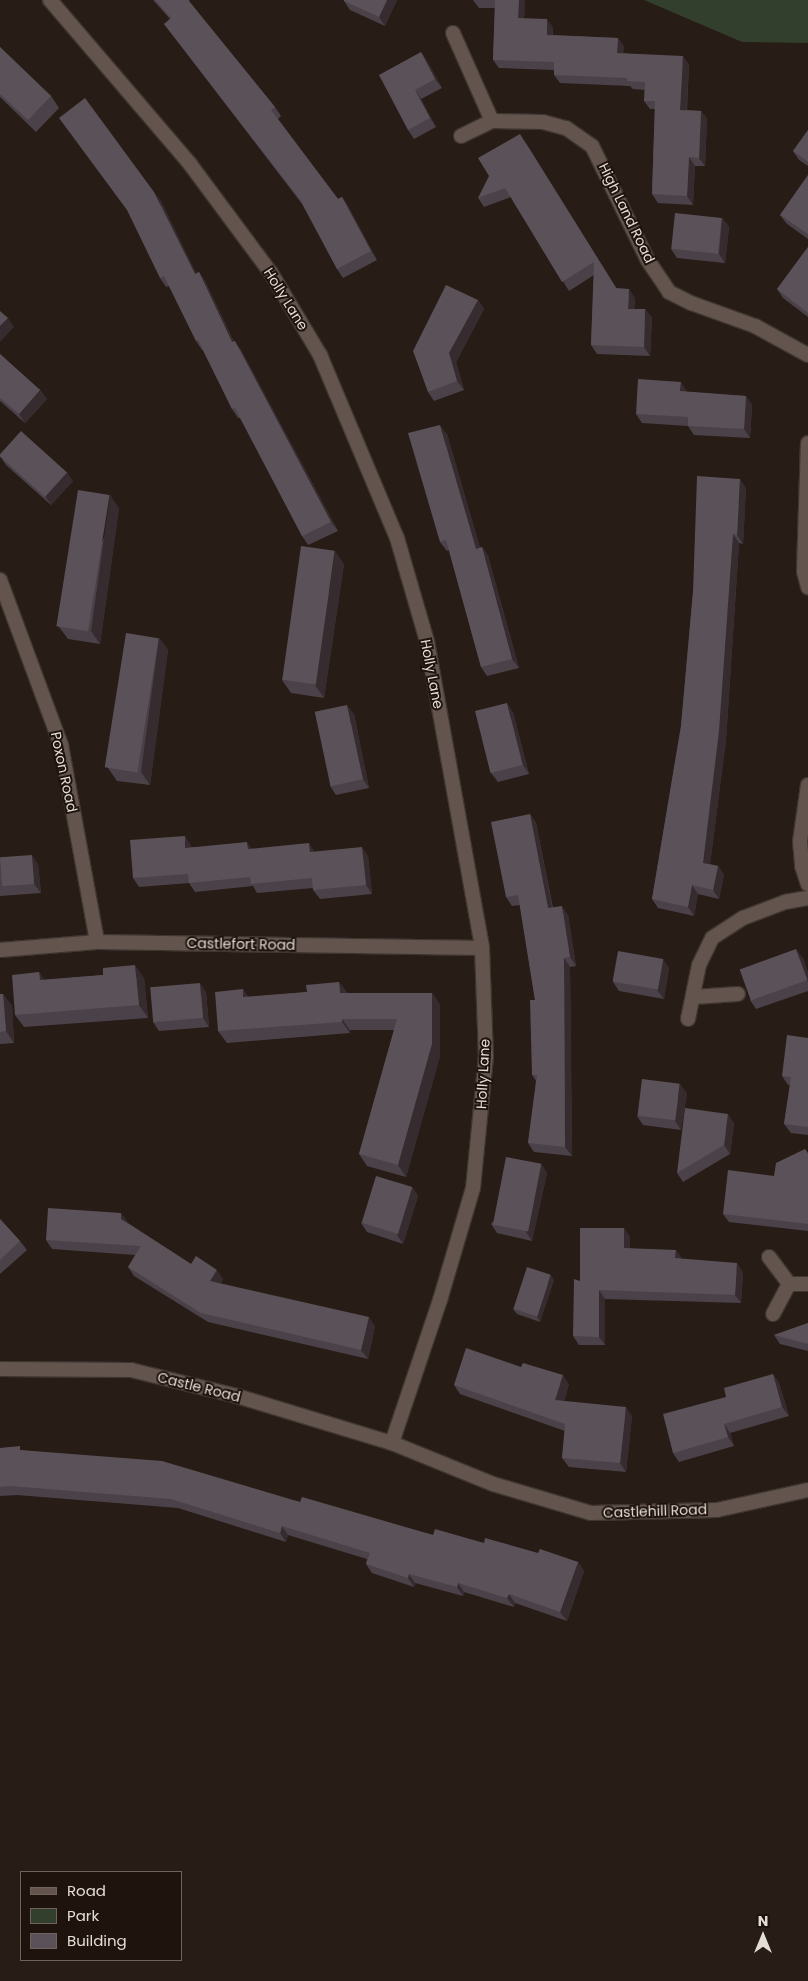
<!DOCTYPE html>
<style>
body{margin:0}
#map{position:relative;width:808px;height:1981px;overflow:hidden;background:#281c16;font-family:Poppins,sans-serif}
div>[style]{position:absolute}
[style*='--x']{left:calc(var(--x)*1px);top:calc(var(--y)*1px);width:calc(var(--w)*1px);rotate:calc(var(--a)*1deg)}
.green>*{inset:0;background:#313f2c}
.roads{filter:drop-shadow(1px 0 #3f3632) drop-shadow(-1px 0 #3f3632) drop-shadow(0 1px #3f3632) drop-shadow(0 -1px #3f3632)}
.minor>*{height:14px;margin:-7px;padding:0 7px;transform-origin:7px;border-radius:7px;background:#63554d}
.tertiary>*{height:14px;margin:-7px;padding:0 7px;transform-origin:7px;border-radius:7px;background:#63554d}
.wall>*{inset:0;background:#4b4149}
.shaded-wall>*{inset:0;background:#362b2e}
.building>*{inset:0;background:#5b5158;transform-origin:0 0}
span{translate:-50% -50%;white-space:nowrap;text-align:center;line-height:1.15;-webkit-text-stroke:4px #1f130d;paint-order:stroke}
.street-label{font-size:14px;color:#e4dcd7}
.legend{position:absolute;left:20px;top:1871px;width:162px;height:90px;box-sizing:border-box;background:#1f130d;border:1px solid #6e635e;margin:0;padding:6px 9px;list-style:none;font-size:15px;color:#e4dcd7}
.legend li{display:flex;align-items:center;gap:10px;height:25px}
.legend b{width:25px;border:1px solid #6e635e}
.north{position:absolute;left:738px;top:1911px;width:50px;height:50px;-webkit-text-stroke:4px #1f130d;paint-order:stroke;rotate:0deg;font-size:14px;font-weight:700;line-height:20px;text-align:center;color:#e4dcd7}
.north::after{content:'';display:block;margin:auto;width:18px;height:22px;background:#e4dcd7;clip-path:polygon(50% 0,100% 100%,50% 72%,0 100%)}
</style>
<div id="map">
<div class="green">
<div style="clip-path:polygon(644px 0,808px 0,808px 43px,742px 42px)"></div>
</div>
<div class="roads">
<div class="minor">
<div style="--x:50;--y:0;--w:216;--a:49.5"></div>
<div style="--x:190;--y:164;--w:136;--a:53.4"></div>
<div style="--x:271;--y:273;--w:96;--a:59.1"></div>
<div style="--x:320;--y:355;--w:199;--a:67.2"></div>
<div style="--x:397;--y:538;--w:107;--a:73.8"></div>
<div style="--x:427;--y:641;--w:312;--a:79.8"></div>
<div style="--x:482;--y:948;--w:108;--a:87.9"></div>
<div style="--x:486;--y:1056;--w:133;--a:95.6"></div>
<div style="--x:473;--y:1188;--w:117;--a:106.4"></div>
<div style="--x:440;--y:1300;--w:151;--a:108.6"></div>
<div style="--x:453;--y:33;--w:96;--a:66.1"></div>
<div style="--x:461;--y:136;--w:34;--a:-26"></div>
<div style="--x:492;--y:121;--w:51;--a:1.1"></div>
<div style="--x:543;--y:122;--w:24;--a:15"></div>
<div style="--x:566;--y:128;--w:32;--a:35"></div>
<div style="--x:592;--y:146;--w:126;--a:64"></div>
<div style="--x:647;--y:259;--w:40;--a:56"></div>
<div style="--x:669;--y:292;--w:25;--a:27"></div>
<div style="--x:691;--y:303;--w:68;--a:19.8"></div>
<div style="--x:755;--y:326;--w:60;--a:28.7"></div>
<div style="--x:808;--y:443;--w:129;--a:91.8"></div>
<div style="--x:804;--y:572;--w:16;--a:75"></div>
<div style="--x:0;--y:580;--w:176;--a:69.7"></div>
<div style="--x:61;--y:745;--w:200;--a:79.6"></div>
<div style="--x:808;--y:785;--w:57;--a:98.1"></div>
<div style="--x:800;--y:841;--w:25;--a:85"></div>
<div style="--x:802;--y:866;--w:19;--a:72"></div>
<div style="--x:0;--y:950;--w:97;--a:-4.7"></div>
<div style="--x:97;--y:942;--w:385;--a:0.9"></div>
<div style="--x:694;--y:997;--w:44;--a:-3.9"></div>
<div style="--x:688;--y:1019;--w:55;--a:-78.5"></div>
<div style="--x:699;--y:965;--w:30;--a:-64"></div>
<div style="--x:712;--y:938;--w:37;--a:-33"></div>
<div style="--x:743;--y:918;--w:45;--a:-20.9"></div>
<div style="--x:785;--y:902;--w:23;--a:-10"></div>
<div style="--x:769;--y:1257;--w:34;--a:53"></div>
<div style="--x:789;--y:1284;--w:34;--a:118"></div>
<div style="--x:789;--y:1284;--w:19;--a:0"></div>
</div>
<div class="tertiary">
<div style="--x:0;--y:1369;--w:131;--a:0.4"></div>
<div style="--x:131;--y:1370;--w:109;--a:13.8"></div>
<div style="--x:237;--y:1396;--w:162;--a:16.9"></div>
<div style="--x:392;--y:1443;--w:109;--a:22.1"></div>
<div style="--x:493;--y:1484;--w:102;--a:16.5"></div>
<div style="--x:591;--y:1513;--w:126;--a:-1.4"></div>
<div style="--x:717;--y:1510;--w:93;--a:-12.4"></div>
</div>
</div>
<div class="wall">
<div style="clip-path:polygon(153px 0,190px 0,189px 1px,275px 107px,281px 116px,278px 119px,338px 199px,342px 197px,348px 206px,377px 260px,343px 278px,337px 269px,302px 204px,171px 33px,164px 24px,170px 19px)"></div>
<div style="clip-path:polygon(397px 0,385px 26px,350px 10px,344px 1px)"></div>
<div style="clip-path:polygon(473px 0,525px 0,524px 19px,547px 19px,553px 28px,553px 35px,618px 38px,624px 47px,623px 53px,689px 64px,687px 110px,701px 111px,707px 119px,705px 166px,695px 166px,693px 205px,658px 203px,652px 194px,655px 109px,650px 109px,644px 101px,645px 90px,633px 89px,630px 86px,560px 83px,554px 75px,554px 70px,499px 68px,493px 60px,495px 8px,479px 8px)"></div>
<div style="clip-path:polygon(0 47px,51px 96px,59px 108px,36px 132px,0 97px)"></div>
<div style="clip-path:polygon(421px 52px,427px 61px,442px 88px,421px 99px,436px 127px,414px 139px,408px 130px)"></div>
<div style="clip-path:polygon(808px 130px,808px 166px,799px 160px,793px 151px)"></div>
<div style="clip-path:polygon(526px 143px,617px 289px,635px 298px,634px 309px,645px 309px,652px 318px,650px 356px,597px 354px,591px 345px,594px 275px,569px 291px,511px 197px,484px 207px,478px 198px)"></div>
<div style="clip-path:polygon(808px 175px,808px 239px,787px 224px,780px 215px)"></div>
<div style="clip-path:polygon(161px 201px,196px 274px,199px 272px,205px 281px,234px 342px,241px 350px,338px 531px,308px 545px,302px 536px,240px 418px,238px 418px,232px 409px,203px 350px,202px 350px,196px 341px,169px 286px,166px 287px,160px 278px)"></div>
<div style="clip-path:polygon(722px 218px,729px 227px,725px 263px,677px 258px,671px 249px)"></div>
<div style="clip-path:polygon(808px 247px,808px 317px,783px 298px,777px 289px)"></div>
<div style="clip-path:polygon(478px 300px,484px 309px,456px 362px,464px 390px,434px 401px,428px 392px)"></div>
<div style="clip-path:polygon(0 354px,40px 390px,47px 399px,25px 423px,0 401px)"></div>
<div style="clip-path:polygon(687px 391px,687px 392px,746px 396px,752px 405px,750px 438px,694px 435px,688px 426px,642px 423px,636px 414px)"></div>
<div style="clip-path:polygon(447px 434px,480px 548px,482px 547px,488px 556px,519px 668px,487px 676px,481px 667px,449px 550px,447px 551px,440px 542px)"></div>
<div style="clip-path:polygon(0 456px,73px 481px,51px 505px,6px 465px)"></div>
<div style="clip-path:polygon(746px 488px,743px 544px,739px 543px,726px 740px,710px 864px,718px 866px,724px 875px,719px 899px,698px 894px,694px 916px,658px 908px,652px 899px,681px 726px,693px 592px)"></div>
<div style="clip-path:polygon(119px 508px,100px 644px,68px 639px,59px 627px)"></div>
<div style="clip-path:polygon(344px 564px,324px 698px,291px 693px,282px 680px)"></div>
<div style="clip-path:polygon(159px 638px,168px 650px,150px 785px,117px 781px,108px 768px)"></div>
<div style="clip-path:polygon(513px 712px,529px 774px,498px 782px,491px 773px)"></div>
<div style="clip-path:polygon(354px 714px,369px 788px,336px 795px,330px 786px)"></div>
<div style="clip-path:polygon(530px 814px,536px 823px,553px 908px,568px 915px,576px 966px,570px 967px,572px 1156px,534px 1152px,528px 1143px,536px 1081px,532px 1075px,535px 1000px,520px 905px,512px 906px,506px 897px)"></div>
<div style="clip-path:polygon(191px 845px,191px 847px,314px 852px,368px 856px,372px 894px,320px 899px,313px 890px,313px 888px,257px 893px,253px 886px,195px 892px,189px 883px,139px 887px,133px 878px)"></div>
<div style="clip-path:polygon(0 858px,38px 864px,41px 893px,0 896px)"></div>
<div style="clip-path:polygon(803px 958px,808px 973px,808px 991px,756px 1009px,750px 1000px)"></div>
<div style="clip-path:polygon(669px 968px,664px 999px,619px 991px,613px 982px)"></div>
<div style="clip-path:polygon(39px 972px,44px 980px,103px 975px,144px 978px,148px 1018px,24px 1027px,15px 1015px)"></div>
<div style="clip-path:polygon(339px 982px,347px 993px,432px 993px,440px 1005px,440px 1056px,406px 1177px,367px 1166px,359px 1154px,394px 1030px,350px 1030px,350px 1033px,227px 1043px,218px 1031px,243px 989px,248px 997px,307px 992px)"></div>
<div style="clip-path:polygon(206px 992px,209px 1027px,159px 1031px,153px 1022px)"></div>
<div style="clip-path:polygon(0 994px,3px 994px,12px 1006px,14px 1043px,0 1044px)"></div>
<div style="clip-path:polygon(808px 1038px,808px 1135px,791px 1133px,784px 1124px,790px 1085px,788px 1085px,782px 1076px)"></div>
<div style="clip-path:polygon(687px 1093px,681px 1130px,643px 1125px,637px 1116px)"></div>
<div style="clip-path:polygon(734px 1123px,730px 1154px,683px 1182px,677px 1173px)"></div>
<div style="clip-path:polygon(805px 1149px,808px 1153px,808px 1231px,729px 1222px,723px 1214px,774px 1176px)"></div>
<div style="clip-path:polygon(541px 1164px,547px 1173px,532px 1241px,497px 1233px,491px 1224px)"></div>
<div style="clip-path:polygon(412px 1187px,418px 1196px,403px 1244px,367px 1232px,361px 1223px)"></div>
<div style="clip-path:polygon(0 1219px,20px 1241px,27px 1250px,0 1274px)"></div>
<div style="clip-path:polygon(128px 1222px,128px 1223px,191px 1264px,223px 1279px,220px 1284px,375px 1326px,368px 1359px,208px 1322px,134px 1276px,128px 1267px,135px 1255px,52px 1249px,46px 1240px)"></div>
<div style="clip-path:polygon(624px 1228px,630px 1237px,630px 1248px,743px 1272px,741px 1303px,605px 1299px,605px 1345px,579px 1345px,573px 1336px,580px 1281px)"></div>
<div style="clip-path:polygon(554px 1280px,540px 1322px,517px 1314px,513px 1309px)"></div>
<div style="clip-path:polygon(808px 1323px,808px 1351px,780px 1344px,774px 1335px)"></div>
<div style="clip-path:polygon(773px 1374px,779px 1383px,789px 1416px,730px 1433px,734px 1446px,679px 1462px,673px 1453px,726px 1397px)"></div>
<div style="clip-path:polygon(569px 1384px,564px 1401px,632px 1416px,626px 1472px,569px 1467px,562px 1458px,565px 1431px,460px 1394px,454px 1385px)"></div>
<div style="clip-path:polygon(0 1448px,22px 1450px,300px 1502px,433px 1535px,484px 1543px,578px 1562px,584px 1571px,567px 1621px,515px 1603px,514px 1607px,464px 1592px,463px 1596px,415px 1583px,414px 1587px,372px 1573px,366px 1564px,367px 1559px,288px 1535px,286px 1542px,178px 1508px,17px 1495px,0 1496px)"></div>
</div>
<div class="shaded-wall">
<div style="clip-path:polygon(387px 0,397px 0,385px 26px,379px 17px)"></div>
<div style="clip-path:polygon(519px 0,525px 0,524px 27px,518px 18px)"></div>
<div style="clip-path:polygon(547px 19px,553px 28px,552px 43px,547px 35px)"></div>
<div style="clip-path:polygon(618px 38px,624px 47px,623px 61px,617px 53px)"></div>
<div style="clip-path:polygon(421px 52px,427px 61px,442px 88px,435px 79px)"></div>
<div style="clip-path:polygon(683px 56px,689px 64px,686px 118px,680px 110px)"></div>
<div style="clip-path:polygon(415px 90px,421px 99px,436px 127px,430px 118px)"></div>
<div style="clip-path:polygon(701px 111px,707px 119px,705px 166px,699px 158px)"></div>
<div style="clip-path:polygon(689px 157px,695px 166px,693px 205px,687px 196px)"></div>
<div style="clip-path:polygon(154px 192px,161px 201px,201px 283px,195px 274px)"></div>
<div style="clip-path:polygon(342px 197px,348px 206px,377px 260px,371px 251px)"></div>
<div style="clip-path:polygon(722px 218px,729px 227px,725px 263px,719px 254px)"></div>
<div style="clip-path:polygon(199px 272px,205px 281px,238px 351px,232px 342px)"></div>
<div style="clip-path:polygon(629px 289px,635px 298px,634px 318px,628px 309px)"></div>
<div style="clip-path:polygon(478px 300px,484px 309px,456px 362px,464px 390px,457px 381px,449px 353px)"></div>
<div style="clip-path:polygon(645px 309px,652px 318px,650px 356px,644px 347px)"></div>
<div style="clip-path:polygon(8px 318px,14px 327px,0 342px,0 326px)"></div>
<div style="clip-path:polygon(235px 341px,241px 350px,338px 531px,331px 522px)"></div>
<div style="clip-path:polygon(681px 382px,687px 391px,687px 400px,680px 391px)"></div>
<div style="clip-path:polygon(40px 390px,47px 399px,25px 423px,19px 414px)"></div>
<div style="clip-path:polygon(746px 396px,752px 405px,750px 438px,744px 429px)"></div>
<div style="clip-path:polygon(440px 425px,447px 434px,483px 558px,476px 549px)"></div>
<div style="clip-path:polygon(67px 472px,73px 481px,51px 505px,45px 496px)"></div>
<div style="clip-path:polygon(740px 479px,746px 488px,743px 544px,737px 535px)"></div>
<div style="clip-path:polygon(110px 495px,119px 508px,100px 644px,91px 631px)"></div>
<div style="clip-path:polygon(733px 534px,739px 543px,726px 740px,709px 872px,703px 863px)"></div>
<div style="clip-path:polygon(482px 547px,488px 556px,519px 668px,512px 659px)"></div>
<div style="clip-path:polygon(335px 551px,344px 564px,324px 698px,315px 685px)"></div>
<div style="clip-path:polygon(159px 638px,168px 650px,150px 785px,141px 772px)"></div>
<div style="clip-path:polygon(507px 703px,513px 712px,529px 774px,523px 765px)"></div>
<div style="clip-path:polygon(347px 705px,354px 714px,369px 788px,363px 779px)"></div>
<div style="clip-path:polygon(530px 814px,536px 823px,554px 917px,548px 908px)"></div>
<div style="clip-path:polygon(185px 836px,191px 845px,191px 857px,185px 848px)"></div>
<div style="clip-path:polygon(247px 842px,253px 851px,248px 849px)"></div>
<div style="clip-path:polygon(309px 843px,315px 852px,310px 852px)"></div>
<div style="clip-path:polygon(362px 847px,368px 856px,372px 894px,366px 885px)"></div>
<div style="clip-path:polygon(32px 855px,38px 864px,41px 893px,34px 884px)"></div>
<div style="clip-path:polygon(718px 866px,724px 875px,719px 899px,713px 890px)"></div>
<div style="clip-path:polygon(692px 885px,698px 894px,694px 916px,688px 907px)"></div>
<div style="clip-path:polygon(562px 906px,568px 915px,576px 966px,570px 957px)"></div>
<div style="clip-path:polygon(796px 949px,803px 958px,808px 973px,808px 982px)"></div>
<div style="clip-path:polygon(564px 958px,570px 967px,572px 1156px,565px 1147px)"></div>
<div style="clip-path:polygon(663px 959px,669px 968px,664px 999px,657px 990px)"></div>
<div style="clip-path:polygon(135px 965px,144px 978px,148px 1018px,139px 1005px)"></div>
<div style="clip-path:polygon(39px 972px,48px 985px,40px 980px)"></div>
<div style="clip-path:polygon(339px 982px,347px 994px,340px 993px)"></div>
<div style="clip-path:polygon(200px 983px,206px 992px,209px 1027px,203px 1018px)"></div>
<div style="clip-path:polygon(243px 989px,251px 1001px,243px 997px)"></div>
<div style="clip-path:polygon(432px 993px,440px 1005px,440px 1056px,406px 1177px,398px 1165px)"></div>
<div style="clip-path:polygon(3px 994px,12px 1006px,14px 1043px,6px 1031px)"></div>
<div style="clip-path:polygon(342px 1019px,350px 1030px,350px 1033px,342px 1022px)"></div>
<div style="clip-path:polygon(680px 1084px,687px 1093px,681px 1130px,675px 1121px)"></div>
<div style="clip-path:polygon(728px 1114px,734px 1123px,730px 1154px,724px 1145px)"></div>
<div style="clip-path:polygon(541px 1164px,547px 1173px,532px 1241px,526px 1232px)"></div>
<div style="clip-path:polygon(412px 1187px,418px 1196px,403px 1244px,397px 1235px)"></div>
<div style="clip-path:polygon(121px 1213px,128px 1222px,127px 1228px,121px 1219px)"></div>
<div style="clip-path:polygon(624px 1228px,630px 1237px,630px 1257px,624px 1248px)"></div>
<div style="clip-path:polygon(676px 1250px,682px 1258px,675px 1258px)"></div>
<div style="clip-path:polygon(737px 1263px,743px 1272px,741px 1303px,735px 1295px)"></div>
<div style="clip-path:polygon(217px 1270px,223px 1279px,216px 1290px,210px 1281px)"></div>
<div style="clip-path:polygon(551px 1275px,554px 1280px,540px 1322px,537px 1317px)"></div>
<div style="clip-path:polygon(599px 1290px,605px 1299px,605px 1345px,599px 1337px)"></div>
<div style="clip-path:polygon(369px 1317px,375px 1326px,368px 1359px,361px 1350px)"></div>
<div style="clip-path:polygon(773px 1374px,779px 1383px,789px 1416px,782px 1407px)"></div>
<div style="clip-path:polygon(563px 1375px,569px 1384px,561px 1409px,555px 1400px)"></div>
<div style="clip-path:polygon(626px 1407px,632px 1416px,626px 1472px,620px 1463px)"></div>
<div style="clip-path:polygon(724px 1424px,730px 1433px,734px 1446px,728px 1437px)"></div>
<div style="clip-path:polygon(282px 1526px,288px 1535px,286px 1542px,280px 1533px)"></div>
<div style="clip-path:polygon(578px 1562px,584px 1571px,567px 1621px,560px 1612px)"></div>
<div style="clip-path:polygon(409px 1574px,415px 1583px,414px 1587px,408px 1578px)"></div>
<div style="clip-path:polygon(458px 1583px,464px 1592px,463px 1596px,457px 1587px)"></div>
<div style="clip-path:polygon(509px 1594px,515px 1603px,514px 1607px,507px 1598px)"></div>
</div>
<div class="building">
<div style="clip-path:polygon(155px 0,188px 0,275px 107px,271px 110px,338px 199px,342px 197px,371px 251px,337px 269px,301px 201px,164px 24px,171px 18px)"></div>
<div style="clip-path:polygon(344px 0,387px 0,379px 17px,344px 1px)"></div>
<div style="clip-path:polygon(488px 0,519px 0,518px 18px,547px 19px,547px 35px,618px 38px,617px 53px,683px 56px,680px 110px,701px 111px,699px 158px,689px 157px,687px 196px,652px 194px,655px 101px,644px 101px,645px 82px,627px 81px,627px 78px,554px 75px,554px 62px,493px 60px,495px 0)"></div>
<div style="clip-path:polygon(0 47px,51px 96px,28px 120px,0 94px)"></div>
<div style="clip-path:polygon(421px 52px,435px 79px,415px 90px,430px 118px,408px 130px,379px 75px)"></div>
<div style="clip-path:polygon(85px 98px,154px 192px,195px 274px,199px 272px,232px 342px,235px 341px,331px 522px,302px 536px,235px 408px,232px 409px,198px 340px,196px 341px,164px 276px,160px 278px,127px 210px,59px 118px)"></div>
<div style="clip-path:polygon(808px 130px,808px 162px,793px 151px)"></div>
<div style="clip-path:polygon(520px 134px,616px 288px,629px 289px,628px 309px,645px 309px,644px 347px,591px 345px,594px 262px,562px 282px,505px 188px,478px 198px,489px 176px,478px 158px)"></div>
<div style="clip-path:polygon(808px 175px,808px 234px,780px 215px)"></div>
<div style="left:675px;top:213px;width:47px;height:36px;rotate:6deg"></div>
<div style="clip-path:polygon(808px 247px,808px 313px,777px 289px)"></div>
<div style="clip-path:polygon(446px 285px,478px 300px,449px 353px,457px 381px,428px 392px,413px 351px)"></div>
<div style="clip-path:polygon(0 311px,8px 318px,0 326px)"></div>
<div style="clip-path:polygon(0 354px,40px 390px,19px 414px,0 398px)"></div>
<div style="clip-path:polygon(638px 379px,681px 382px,680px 391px,746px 396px,744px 429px,688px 426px,688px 417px,636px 414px)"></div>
<div style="clip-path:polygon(440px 425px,476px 549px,482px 547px,512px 659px,481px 667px,446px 540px,440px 542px,408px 433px)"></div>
<div style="left:21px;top:431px;width:62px;height:33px;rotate:42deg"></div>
<div style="clip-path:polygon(697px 476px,740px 479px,737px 535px,733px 534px,719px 731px,703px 863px,718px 866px,713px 890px,692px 885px,688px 907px,652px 899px,681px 726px,693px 592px)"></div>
<div style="left:78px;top:490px;width:32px;height:138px;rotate:9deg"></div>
<div style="left:301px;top:546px;width:34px;height:135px;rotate:8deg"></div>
<div style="left:126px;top:633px;width:33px;height:136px;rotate:9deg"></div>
<div style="left:507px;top:703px;width:64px;height:33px;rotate:76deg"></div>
<div style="left:347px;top:705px;width:76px;height:33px;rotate:78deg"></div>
<div style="clip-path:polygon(530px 814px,548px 908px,562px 906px,570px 957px,564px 958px,565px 1147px,528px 1143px,537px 1075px,532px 1075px,530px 1000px,535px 1000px,518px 895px,506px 897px,491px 822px)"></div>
<div style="clip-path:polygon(185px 836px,185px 848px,247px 842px,248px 849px,309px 843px,310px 852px,362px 847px,366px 885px,313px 890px,312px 878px,251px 884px,250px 877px,189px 883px,188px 874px,133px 878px,130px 840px)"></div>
<div style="left:32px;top:855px;width:29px;height:32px;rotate:86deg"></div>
<div style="left:796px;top:949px;width:33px;height:60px;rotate:70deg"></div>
<div style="left:618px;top:951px;width:46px;height:31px;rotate:10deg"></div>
<div style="clip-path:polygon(135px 965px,139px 1005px,15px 1015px,12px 975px,39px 972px,40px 980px,103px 975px,103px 968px)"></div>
<div style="clip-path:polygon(339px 982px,340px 993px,432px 993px,432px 1044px,398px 1165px,359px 1154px,397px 1019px,342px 1019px,342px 1022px,218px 1031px,215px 992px,243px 989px,243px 997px,307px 992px,306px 985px)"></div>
<div style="left:200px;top:983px;width:35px;height:50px;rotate:85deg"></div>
<div style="clip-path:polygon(0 994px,3px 994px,6px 1031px,0 1032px)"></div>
<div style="clip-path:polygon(787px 1035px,808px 1038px,808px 1127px,784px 1124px,791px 1077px,782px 1076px)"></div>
<div style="left:642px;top:1079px;width:38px;height:37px;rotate:7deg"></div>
<div style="clip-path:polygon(685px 1108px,728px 1114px,724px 1145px,677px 1173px)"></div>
<div style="clip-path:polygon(805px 1149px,808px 1154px,808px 1224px,723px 1214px,728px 1170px,774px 1176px,776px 1163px)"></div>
<div style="left:506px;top:1157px;width:36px;height:69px;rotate:11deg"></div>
<div style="left:376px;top:1176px;width:38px;height:49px;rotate:17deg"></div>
<div style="clip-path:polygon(48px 1208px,121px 1213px,121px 1219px,191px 1264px,196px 1256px,217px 1270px,210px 1281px,369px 1317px,361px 1350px,201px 1313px,128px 1267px,141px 1246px,46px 1240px)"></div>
<div style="clip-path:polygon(0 1219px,20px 1241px,0 1260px)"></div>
<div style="clip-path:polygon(580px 1228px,624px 1228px,624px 1248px,676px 1250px,675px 1258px,737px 1263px,735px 1295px,599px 1290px,599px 1337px,573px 1336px,574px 1279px,580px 1281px)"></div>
<div style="left:527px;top:1267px;width:25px;height:44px;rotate:18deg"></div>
<div style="clip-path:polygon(808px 1323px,808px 1344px,774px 1335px)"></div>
<div style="clip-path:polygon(466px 1348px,521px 1367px,523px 1363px,563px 1375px,555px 1400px,626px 1407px,620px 1463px,562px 1458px,565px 1424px,454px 1385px)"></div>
<div style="clip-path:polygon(773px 1374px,782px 1407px,724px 1424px,728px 1437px,673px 1453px,663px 1414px,726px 1397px,724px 1388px)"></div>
<div style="clip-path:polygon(20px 1446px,20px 1450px,162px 1461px,300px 1502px,302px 1497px,433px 1535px,435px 1529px,484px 1543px,485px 1538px,538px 1553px,540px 1549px,578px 1562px,560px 1612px,509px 1594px,507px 1598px,458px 1583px,457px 1587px,409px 1574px,408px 1578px,366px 1564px,370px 1553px,282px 1526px,280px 1533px,171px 1499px,10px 1486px,0 1487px,0 1448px)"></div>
</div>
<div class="street-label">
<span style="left:627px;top:213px;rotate:64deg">High Land Road</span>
<span style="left:286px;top:299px;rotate:58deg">Holly Lane</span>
<span style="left:432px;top:674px;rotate:79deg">Holly Lane</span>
<span style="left:64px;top:772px;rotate:78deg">Poxon Road</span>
<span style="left:241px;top:944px;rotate:1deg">Castlefort Road</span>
<span style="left:483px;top:1074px;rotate:-87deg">Holly Lane</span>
<span style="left:199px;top:1387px;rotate:14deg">Castle Road</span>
<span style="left:655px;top:1511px;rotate:-2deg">Castlehill Road</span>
</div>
<ul class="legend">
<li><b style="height:6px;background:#63554d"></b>Road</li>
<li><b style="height:14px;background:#313f2c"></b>Park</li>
<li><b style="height:14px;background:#5b5158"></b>Building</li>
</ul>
<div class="north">N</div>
</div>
